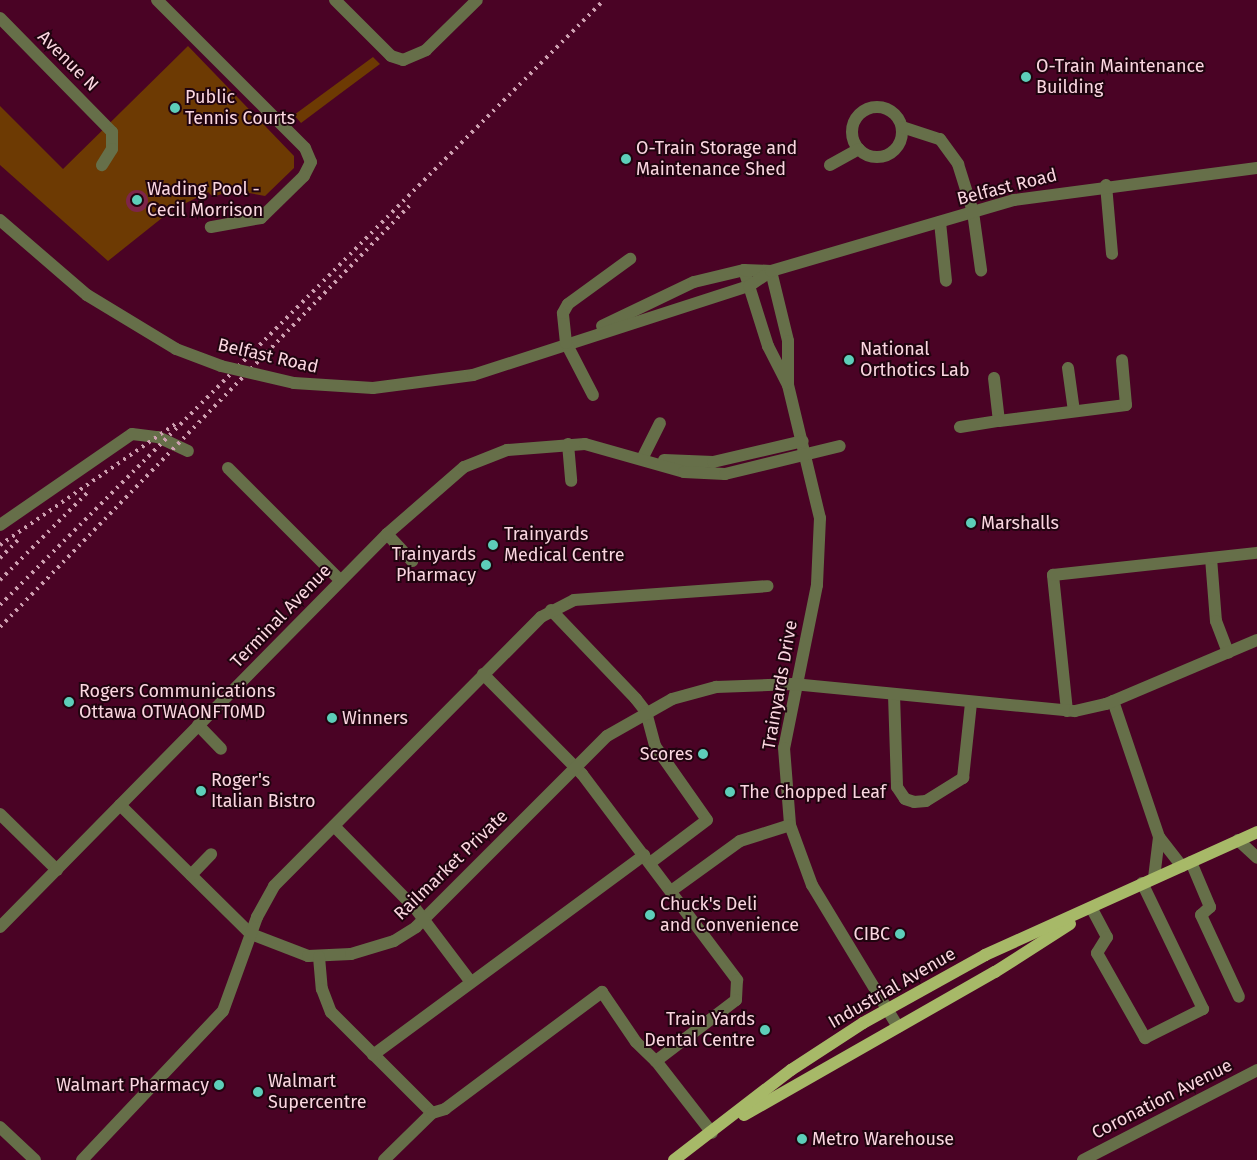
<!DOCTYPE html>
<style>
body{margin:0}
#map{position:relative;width:1257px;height:1160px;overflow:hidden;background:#4a0325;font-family:"Fira Sans",sans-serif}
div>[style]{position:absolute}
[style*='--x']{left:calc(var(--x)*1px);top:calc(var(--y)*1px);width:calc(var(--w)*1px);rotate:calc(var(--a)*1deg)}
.green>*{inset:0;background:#6d3a03}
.water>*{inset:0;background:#7e2549}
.round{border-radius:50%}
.minor>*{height:12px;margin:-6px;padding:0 6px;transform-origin:6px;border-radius:6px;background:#666f49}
.minor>.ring{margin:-6px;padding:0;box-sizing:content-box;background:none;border:12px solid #666f49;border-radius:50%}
.major>*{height:12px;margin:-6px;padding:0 6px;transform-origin:6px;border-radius:6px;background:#a7b968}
.rail>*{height:4px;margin-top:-2px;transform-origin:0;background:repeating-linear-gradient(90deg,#cd9fb0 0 2.5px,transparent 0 7.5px)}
.minor-bridge>*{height:12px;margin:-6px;padding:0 6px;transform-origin:6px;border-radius:6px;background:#666f49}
.dots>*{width:14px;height:14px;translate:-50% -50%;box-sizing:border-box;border:2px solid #20040f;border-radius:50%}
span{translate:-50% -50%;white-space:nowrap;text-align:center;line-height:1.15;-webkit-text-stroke:4px #20040f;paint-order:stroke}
.street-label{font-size:18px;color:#fad6e0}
.poi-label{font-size:18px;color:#fad6e0}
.left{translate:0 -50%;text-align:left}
.right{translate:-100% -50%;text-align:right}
</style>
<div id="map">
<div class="green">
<div style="clip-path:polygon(188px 46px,294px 156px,294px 168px,265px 196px,233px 190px,213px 197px,208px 192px,172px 210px,108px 261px,0 165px,0 106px,63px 169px)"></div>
<div style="clip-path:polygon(373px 57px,380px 64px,341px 93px,301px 123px,294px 115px)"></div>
</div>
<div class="water">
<div class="round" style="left:126px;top:190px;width:22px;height:22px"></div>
</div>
<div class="minor">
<div style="--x:157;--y:0;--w:209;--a:45"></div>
<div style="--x:305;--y:148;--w:15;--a:67"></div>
<div style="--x:311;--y:162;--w:16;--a:117"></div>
<div style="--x:304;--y:176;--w:60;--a:135.7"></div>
<div style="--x:261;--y:218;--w:51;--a:169.8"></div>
<div style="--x:335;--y:0;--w:79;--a:45"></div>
<div style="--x:391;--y:56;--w:13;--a:18"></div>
<div style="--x:403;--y:60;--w:25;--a:-23"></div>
<div style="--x:426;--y:50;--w:71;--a:-44.4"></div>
<div style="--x:0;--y:18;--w:160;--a:45.5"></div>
<div style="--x:112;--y:132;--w:17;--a:90"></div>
<div style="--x:112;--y:149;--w:19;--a:122"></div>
<div class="ring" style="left:852px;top:107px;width:38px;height:38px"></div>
<div style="--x:902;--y:127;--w:40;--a:18"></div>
<div style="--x:940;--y:139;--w:31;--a:54"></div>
<div style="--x:958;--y:164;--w:50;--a:72.6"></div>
<div style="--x:973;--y:212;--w:59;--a:82.1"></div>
<div style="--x:830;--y:165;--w:33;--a:-29"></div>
<div style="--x:1106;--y:185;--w:69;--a:85"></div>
<div style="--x:0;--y:220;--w:115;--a:40.8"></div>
<div style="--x:87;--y:295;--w:104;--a:31.2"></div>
<div style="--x:940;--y:222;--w:59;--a:84.2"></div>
<div style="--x:744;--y:270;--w:80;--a:72.5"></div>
<div style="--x:768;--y:346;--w:44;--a:62.9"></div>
<div style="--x:788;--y:385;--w:137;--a:76.5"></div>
<div style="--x:820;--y:518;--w:67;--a:92.6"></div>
<div style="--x:817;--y:585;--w:166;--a:101.4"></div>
<div style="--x:784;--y:748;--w:77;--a:85.5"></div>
<div style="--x:790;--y:825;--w:64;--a:69.9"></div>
<div style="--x:812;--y:885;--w:166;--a:58.8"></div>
<div style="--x:771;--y:271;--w:72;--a:76.3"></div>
<div style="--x:788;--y:341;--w:43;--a:90"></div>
<div style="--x:602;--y:326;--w:102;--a:-25.6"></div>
<div style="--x:694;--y:282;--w:51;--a:-13.5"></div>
<div style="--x:744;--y:270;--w:27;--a:2"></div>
<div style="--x:1068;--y:368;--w:43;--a:82.1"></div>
<div style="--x:994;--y:378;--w:43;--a:83.4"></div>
<div style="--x:999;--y:421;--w:128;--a:-7.2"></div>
<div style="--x:1126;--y:405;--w:45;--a:-95.1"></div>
<div style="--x:294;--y:383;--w:79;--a:3.6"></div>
<div style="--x:373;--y:388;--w:101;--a:-7.4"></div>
<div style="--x:473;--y:375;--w:290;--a:-17.9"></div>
<div style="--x:749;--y:286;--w:27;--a:-34"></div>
<div style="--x:771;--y:271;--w:253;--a:-16.3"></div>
<div style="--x:1014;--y:200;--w:245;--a:-7.5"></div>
<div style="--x:593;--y:395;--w:59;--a:-117.4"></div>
<div style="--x:566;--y:343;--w:30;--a:-96"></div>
<div style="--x:563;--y:313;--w:10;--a:-61"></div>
<div style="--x:568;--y:304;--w:77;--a:-36"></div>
<div style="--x:960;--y:427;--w:39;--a:-9"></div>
<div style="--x:568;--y:444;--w:37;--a:85"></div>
<div style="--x:642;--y:459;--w:40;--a:-63.4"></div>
<div style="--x:664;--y:460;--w:49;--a:2.3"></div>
<div style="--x:713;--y:462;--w:92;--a:-13.1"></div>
<div style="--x:228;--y:468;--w:158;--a:45"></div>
<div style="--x:0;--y:525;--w:160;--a:-34.6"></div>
<div style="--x:132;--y:434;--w:26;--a:7"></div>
<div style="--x:158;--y:437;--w:33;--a:25"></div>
<div style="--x:387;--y:534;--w:37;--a:47"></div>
<div style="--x:1211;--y:558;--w:63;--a:85.5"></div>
<div style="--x:1216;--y:621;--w:34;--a:69"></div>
<div style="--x:551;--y:610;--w:123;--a:46.3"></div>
<div style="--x:636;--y:699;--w:16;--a:52"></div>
<div style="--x:646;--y:712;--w:35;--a:75"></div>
<div style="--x:655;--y:746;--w:90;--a:54.9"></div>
<div style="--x:707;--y:820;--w:71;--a:143"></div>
<div style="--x:483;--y:674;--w:141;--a:45.3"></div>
<div style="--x:582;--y:774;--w:258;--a:53"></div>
<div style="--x:737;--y:980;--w:20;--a:93"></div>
<div style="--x:736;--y:1000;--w:101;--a:142.7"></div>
<div style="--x:656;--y:1061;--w:91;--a:52.1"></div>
<div style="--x:894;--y:695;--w:92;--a:88.1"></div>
<div style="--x:897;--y:787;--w:14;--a:56"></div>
<div style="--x:905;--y:799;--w:9;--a:18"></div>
<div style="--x:914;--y:802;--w:12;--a:-5"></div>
<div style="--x:926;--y:801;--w:44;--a:-31.9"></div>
<div style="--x:963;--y:778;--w:75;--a:-83.9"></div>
<div style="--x:1113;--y:701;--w:144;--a:71.3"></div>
<div style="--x:1067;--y:711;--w:137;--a:-95.9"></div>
<div style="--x:1053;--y:575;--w:205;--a:-6.2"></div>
<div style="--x:198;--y:725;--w:33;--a:46"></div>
<div style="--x:120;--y:805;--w:184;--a:44.6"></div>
<div style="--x:251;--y:934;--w:61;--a:21.1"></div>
<div style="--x:308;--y:956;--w:43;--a:-2.7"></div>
<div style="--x:351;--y:954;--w:45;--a:-16.8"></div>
<div style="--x:394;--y:941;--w:26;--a:-32"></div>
<div style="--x:416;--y:927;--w:270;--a:-45"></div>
<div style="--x:607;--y:736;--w:75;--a:-29.6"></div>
<div style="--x:672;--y:699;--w:46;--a:-15.3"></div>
<div style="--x:716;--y:687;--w:77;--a:-2.2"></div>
<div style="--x:793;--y:684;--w:283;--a:5.5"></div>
<div style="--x:1075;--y:711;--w:32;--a:-13"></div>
<div style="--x:1106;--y:704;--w:164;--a:-23"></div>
<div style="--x:0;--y:814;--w:80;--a:44.5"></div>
<div style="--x:334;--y:826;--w:115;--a:45.4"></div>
<div style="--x:415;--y:908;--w:91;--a:53"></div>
<div style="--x:1238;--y:840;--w:26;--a:43"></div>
<div style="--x:1191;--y:862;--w:49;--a:67.1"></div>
<div style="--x:1210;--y:907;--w:12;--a:138"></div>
<div style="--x:1201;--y:915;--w:90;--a:65.1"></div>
<div style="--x:191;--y:875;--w:29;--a:-46"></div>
<div style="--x:1154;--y:878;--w:41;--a:-83"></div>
<div style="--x:1159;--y:837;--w:37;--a:52"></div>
<div style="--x:671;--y:891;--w:85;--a:-35.9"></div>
<div style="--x:740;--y:841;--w:52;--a:-17.7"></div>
<div style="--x:1092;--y:909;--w:32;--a:62"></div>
<div style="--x:1107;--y:937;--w:19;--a:122"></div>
<div style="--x:1097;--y:953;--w:98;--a:60.5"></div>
<div style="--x:1145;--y:1038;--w:65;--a:-26.6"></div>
<div style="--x:1203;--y:1009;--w:140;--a:-115.8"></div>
<div style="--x:0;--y:927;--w:552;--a:-45.44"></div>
<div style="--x:387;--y:534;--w:102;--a:-41"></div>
<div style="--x:464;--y:467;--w:46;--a:-21.6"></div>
<div style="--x:507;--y:450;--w:78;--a:-4.4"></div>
<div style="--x:585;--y:444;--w:103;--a:15.8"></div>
<div style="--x:684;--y:472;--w:41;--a:2.8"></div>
<div style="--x:725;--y:474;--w:118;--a:-13.7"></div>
<div style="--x:319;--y:957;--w:32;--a:85"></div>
<div style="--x:322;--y:989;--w:25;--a:69"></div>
<div style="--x:331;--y:1012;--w:143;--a:45"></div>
<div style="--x:373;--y:1055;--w:337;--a:-36.4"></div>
<div style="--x:0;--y:1127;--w:48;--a:43.3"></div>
<div style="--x:82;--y:1160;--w:205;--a:-46.6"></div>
<div style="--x:223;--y:1011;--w:100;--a:-70.1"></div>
<div style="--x:257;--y:917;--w:35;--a:-61"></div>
<div style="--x:274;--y:886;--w:379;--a:-45.2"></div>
<div style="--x:541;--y:617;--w:37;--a:-27"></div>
<div style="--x:574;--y:600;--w:194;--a:-4.1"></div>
<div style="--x:384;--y:1160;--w:67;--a:-44.4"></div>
<div style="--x:432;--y:1113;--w:14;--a:-17"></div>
<div style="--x:445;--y:1109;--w:196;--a:-36.7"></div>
<div style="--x:602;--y:992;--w:60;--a:55.8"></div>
<div style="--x:636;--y:1042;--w:28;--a:44"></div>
<div style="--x:1083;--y:1160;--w:196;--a:-27.3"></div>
</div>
<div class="major">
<div style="--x:744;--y:1115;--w:289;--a:-29.7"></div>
<div style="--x:995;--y:972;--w:89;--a:-32.6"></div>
<div style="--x:674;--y:1160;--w:148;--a:-37.6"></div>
<div style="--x:791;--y:1070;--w:86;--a:-33.1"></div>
<div style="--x:863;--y:1023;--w:140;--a:-29.1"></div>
<div style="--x:985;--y:955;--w:299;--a:-24.3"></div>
</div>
<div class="rail">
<div style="--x:0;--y:545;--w:215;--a:-34.6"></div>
<div style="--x:0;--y:558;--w:28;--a:-45"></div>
<div style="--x:0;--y:580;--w:124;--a:-45"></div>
<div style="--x:0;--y:605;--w:855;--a:-45.05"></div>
<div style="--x:0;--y:627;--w:590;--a:-45.82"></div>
</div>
<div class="minor-bridge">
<div style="--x:176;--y:349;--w:48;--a:20.7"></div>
<div style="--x:221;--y:366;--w:75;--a:13.1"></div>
</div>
<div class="dots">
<div style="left:1026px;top:77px;background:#5dceb9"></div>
<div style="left:175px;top:108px;background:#5dceb9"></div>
<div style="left:626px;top:159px;background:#5dceb9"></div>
<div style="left:137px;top:200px;background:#5dceb9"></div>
<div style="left:849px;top:360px;background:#5dceb9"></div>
<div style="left:971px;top:523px;background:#5dceb9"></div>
<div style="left:493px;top:545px;background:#5dceb9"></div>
<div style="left:486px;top:565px;background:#5dceb9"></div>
<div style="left:69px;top:702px;background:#5dceb9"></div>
<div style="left:332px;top:718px;background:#5dceb9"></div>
<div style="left:703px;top:754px;background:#5dceb9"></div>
<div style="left:201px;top:791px;background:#5dceb9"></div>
<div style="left:730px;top:792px;background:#5dceb9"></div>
<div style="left:650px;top:915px;background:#5dceb9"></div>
<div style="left:900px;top:934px;background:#5dceb9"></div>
<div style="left:765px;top:1030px;background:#5dceb9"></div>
<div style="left:219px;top:1085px;background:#5dceb9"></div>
<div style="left:258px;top:1092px;background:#5dceb9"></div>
<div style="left:802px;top:1139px;background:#5dceb9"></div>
</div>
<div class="street-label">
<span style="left:68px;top:61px;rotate:45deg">Avenue N</span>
<span style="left:1007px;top:187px;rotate:-14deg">Belfast Road</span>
<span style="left:268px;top:356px;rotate:13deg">Belfast Road</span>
<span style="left:281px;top:616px;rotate:-46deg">Terminal Avenue</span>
<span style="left:780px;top:685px;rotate:-80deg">Trainyards Drive</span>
<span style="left:451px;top:865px;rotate:-44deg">Railmarket Private</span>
<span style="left:892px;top:988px;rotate:-30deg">Industrial Avenue</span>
<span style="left:1162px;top:1099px;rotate:-27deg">Coronation Avenue</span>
</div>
<div class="poi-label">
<span class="left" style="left:1036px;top:77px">O-Train Maintenance<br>Building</span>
<span class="left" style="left:185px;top:108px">Public<br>Tennis Courts</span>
<span class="left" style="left:636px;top:159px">O-Train Storage and<br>Maintenance Shed</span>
<span class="left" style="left:147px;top:200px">Wading Pool -<br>Cecil Morrison</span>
<span class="left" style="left:860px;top:360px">National<br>Orthotics Lab</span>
<span class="left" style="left:981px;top:523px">Marshalls</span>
<span class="left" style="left:504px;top:545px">Trainyards<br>Medical Centre</span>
<span class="right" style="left:476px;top:565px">Trainyards<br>Pharmacy</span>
<span class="left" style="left:79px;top:702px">Rogers Communications<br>Ottawa OTWAONFT0MD</span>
<span class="left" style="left:342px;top:718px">Winners</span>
<span class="right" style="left:693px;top:754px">Scores</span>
<span class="left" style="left:211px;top:791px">Roger's<br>Italian Bistro</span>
<span class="left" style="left:740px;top:792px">The Chopped Leaf</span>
<span class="left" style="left:660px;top:915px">Chuck's Deli<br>and Convenience</span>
<span class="right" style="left:890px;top:934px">CIBC</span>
<span class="right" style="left:755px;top:1030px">Train Yards<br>Dental Centre</span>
<span class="left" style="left:268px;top:1092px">Walmart<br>Supercentre</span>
<span class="right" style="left:209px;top:1085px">Walmart Pharmacy</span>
<span class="left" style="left:812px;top:1139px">Metro Warehouse</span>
</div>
</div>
